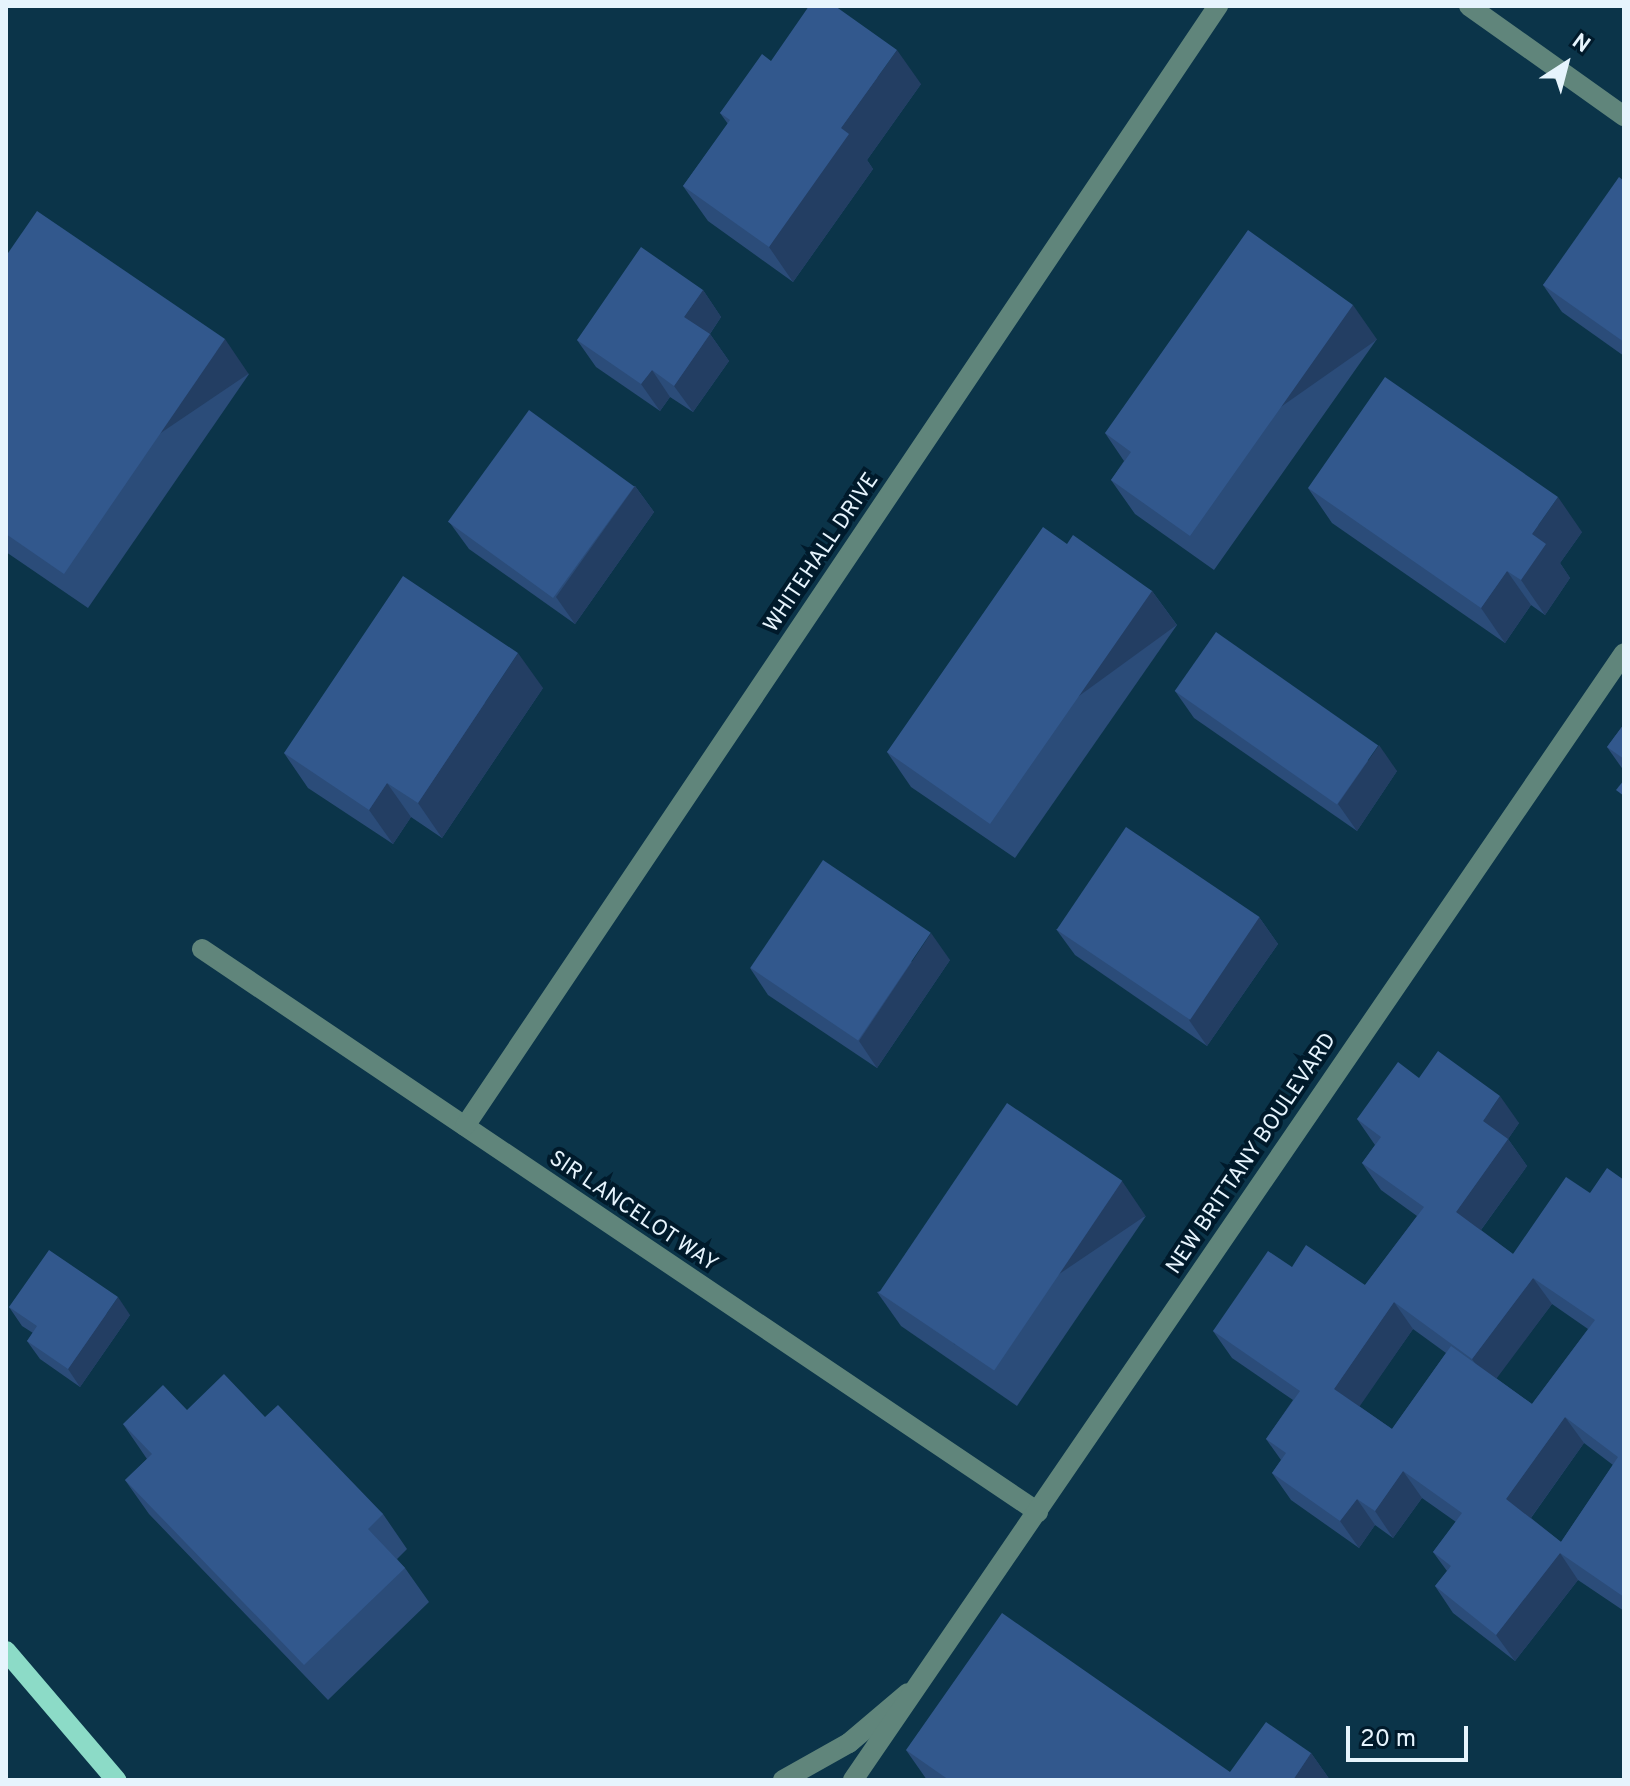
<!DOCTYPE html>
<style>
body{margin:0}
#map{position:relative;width:1630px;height:1786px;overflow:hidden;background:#0b3449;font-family:Overpass,sans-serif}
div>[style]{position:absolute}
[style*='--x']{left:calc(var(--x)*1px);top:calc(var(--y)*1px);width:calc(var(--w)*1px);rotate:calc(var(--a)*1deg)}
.minor>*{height:20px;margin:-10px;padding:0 10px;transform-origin:10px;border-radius:10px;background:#60857b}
.major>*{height:20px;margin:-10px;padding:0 10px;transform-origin:10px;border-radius:10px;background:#8cdbc7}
.wall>*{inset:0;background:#2b4c79}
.shaded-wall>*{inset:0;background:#233e63;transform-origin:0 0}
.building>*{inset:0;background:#32588d;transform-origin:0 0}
span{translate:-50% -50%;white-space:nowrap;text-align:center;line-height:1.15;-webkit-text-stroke:8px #001a2b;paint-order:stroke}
.street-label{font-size:22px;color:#e6f4fd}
.frame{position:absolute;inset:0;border:8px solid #e6f4fd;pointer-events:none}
.north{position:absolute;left:1526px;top:24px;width:80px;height:80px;-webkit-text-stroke:6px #001a2b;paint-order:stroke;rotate:36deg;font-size:22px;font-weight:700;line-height:32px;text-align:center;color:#e6f4fd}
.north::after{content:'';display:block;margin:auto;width:28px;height:36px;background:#e6f4fd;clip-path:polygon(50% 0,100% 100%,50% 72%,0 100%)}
.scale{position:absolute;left:1346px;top:1726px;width:122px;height:36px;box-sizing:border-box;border:4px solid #e6f4fd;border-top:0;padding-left:10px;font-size:24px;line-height:28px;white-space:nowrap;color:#e6f4fd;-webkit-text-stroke:6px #001a2b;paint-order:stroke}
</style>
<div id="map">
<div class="minor">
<div style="--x:1469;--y:6;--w:190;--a:35.4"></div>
<div style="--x:202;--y:949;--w:1008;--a:33.96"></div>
<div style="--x:465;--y:1126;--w:1350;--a:-56.09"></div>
<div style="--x:783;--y:1780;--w:76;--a:-29.3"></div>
<div style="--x:849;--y:1743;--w:77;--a:-40.3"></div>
<div style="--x:853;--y:1780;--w:1365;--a:-55.62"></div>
</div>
<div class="major">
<div style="--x:6;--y:1651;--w:170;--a:49.5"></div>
</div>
<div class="wall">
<div style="clip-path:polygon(771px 61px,921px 84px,867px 160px,873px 169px,793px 282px,708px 221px,683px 186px,728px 124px,720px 113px)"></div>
<div style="clip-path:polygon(1624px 181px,1624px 356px,1562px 312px,1543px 285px)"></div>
<div style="clip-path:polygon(6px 256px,249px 374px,88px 608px,6px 552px)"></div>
<div style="clip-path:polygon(703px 290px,721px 317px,710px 334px,729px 361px,693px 412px,670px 397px,660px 411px,596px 367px,577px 340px)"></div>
<div style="clip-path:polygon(1377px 339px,1214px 570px,1135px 514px,1111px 480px,1124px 461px,1105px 433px)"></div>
<div style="clip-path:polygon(635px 486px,654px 512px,575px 624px,469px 549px,450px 523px)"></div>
<div style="clip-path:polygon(1308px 488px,1582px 532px,1560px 563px,1570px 578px,1545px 615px,1531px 605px,1505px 643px,1332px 523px)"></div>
<div style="clip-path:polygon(1067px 544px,1152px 591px,1177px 625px,1015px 858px,911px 787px,887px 752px)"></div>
<div style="clip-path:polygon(543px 688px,442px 838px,411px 817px,393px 844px,308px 788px,284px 753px)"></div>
<div style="clip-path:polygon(1175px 691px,1397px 771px,1357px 831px,1194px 718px)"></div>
<div style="clip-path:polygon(1624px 724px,1624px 771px,1607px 747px)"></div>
<div style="clip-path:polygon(1259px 917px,1278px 944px,1207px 1046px,1075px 955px,1056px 929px)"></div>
<div style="clip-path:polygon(950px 960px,877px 1068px,768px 995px,750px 968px)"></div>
<div style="clip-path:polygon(evenodd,1419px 1078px,1519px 1123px,1508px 1139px,1527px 1166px,1481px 1230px,1513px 1254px,1590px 1193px,1624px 1180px,1624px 1611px,1578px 1580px,1515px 1661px,1453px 1613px,1435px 1586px,1447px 1571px,1433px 1552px,1456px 1522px,1422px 1498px,1393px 1538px,1375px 1525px,1359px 1548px,1291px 1500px,1272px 1473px,1281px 1460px,1266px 1439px,1293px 1400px,1232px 1358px,1213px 1331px,1292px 1267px,1365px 1285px,1417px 1216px,1381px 1190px,1362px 1163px,1375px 1145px,1357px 1119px,1419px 1078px,1552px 1304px,1588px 1329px,1532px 1404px,1496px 1378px,1552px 1304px,1419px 1078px,1413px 1329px,1446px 1353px,1392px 1429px,1359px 1406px,1413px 1329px,1419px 1078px,1584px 1443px,1613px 1465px,1561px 1542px,1531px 1518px,1584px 1443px)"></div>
<div style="clip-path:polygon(1146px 1216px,1017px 1406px,901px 1326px,877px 1292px)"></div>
<div style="clip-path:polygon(9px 1307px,130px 1315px,80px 1387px,40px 1359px,27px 1341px,33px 1333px,22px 1326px)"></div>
<div style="clip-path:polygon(187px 1410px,265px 1417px,383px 1514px,407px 1549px,397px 1559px,405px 1568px,429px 1602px,328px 1700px,149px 1514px,125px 1480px,147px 1459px,123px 1424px)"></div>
<div style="clip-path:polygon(906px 1750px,1230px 1772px,1311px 1753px,1330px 1780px,927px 1780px)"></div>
</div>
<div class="shaded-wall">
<div style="clip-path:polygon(897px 50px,921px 84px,867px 160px,873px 169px,793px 282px,769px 247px,841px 128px)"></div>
<div style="clip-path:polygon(703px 290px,721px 317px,703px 344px,684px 317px)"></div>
<div style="left:1353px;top:305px;width:42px;height:283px;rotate:55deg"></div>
<div style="clip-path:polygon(710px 334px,729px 361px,693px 412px,674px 386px)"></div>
<div style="left:225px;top:339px;width:42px;height:285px;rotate:56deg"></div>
<div style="clip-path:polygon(652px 370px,670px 397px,660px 411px,641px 384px)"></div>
<div style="clip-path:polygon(635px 486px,654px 512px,575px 624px,556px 597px)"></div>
<div style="clip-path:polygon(1558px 497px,1582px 532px,1560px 563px,1570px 578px,1545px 615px,1521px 580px,1532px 534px)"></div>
<div style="clip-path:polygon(1507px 571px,1531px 605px,1505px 643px,1481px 608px)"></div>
<div style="left:1152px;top:591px;width:42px;height:284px;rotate:54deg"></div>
<div style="clip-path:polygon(518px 653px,543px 688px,442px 838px,418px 803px)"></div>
<div style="clip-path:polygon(1379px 745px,1397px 771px,1357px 831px,1338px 804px)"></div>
<div style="clip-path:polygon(387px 783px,411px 817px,393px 844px,369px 810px)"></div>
<div style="clip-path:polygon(1259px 917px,1278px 944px,1207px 1046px,1189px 1020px)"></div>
<div style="clip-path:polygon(931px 933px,950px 960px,877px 1068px,859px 1041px)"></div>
<div style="clip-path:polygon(1500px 1096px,1519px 1123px,1502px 1148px,1483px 1121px)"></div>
<div style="clip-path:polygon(1508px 1139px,1527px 1166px,1475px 1238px,1456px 1212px)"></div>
<div style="left:1122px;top:1181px;width:42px;height:230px;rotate:56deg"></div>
<div style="clip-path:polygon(1533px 1278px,1552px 1304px,1491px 1386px,1472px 1359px)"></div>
<div style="clip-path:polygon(118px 1297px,130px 1315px,80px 1387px,68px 1369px)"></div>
<div style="clip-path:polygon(1394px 1302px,1413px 1329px,1353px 1416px,1334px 1389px)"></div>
<div style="clip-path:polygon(1565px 1417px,1584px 1443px,1525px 1526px,1506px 1499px)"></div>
<div style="clip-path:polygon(1403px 1471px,1422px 1498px,1393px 1538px,1375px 1511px)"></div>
<div style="clip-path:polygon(1357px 1499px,1375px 1525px,1359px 1548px,1340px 1521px)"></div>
<div style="clip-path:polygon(1560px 1553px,1578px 1580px,1515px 1661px,1496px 1635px)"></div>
<div style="clip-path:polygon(1311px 1753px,1330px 1780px,1293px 1780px)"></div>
</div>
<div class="building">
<div style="clip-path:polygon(809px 6px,835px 6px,897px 50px,841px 128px,849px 134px,769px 247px,683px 186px,730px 120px,720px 113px,762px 54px,771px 61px)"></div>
<div style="clip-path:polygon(1619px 177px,1624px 181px,1624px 342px,1543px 285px)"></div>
<div style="clip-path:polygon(37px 211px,225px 339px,64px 574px,6px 534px,6px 256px)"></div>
<div style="clip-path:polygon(1248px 230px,1353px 305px,1190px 536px,1111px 480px,1131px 452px,1105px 433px)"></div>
<div style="clip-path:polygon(641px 247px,703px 290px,684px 317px,710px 334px,674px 386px,652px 370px,641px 384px,577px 340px)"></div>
<div style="clip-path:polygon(1385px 377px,1558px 497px,1532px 534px,1546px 544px,1521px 580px,1507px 571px,1481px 608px,1308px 488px)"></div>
<div style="left:529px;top:410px;width:130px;height:138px;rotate:36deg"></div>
<div style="clip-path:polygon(1043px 527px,1067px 544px,1073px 535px,1152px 591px,990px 824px,887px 752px)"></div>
<div style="clip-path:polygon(403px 576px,518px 653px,418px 803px,387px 783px,369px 810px,284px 753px)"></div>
<div style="left:1216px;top:632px;width:198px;height:72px;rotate:35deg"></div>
<div style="clip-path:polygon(1624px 724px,1624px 759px,1607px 747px)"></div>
<div style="clip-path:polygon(1624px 780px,1624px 796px,1616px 790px)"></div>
<div style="left:1126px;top:827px;width:161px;height:124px;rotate:34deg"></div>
<div style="left:823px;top:860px;width:130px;height:130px;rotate:34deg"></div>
<div style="clip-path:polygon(evenodd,1438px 1051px,1500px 1096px,1483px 1121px,1508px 1139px,1456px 1212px,1513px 1254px,1566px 1177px,1590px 1193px,1607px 1168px,1624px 1180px,1624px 1597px,1560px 1553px,1496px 1635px,1435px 1586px,1451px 1566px,1433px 1552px,1462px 1513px,1403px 1471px,1375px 1511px,1357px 1499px,1340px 1521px,1272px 1473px,1286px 1453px,1266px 1439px,1300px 1391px,1213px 1331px,1268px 1251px,1292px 1267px,1306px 1245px,1365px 1285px,1424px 1207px,1362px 1163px,1381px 1137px,1357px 1119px,1398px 1062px,1419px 1078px,1438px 1051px,1533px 1278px,1595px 1320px,1532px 1404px,1451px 1346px,1392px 1429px,1334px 1389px,1394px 1302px,1472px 1359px,1533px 1278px,1438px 1051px,1565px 1417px,1618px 1457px,1561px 1542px,1506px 1499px,1565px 1417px)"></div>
<div style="left:1007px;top:1103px;width:139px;height:229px;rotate:34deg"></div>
<div style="clip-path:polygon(49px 1250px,118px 1297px,68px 1369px,27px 1341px,37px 1326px,9px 1307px)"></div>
<div style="clip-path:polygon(224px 1374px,265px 1417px,278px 1405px,383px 1514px,368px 1529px,405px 1568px,304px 1665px,125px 1480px,152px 1454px,123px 1424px,163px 1385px,187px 1410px)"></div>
<div style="clip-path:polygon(1002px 1613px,1230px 1772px,1266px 1722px,1311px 1753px,1293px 1780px,949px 1780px,906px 1750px)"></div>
</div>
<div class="street-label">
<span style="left:822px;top:553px;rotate:-56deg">WHITEHALL DRIVE</span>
<span style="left:1252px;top:1154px;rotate:-56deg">NEW BRITTANY BOULEVARD</span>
<span style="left:633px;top:1212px;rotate:34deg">SIR LANCELOT WAY</span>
</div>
<div class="frame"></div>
<div class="north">N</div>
<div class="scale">20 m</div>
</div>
